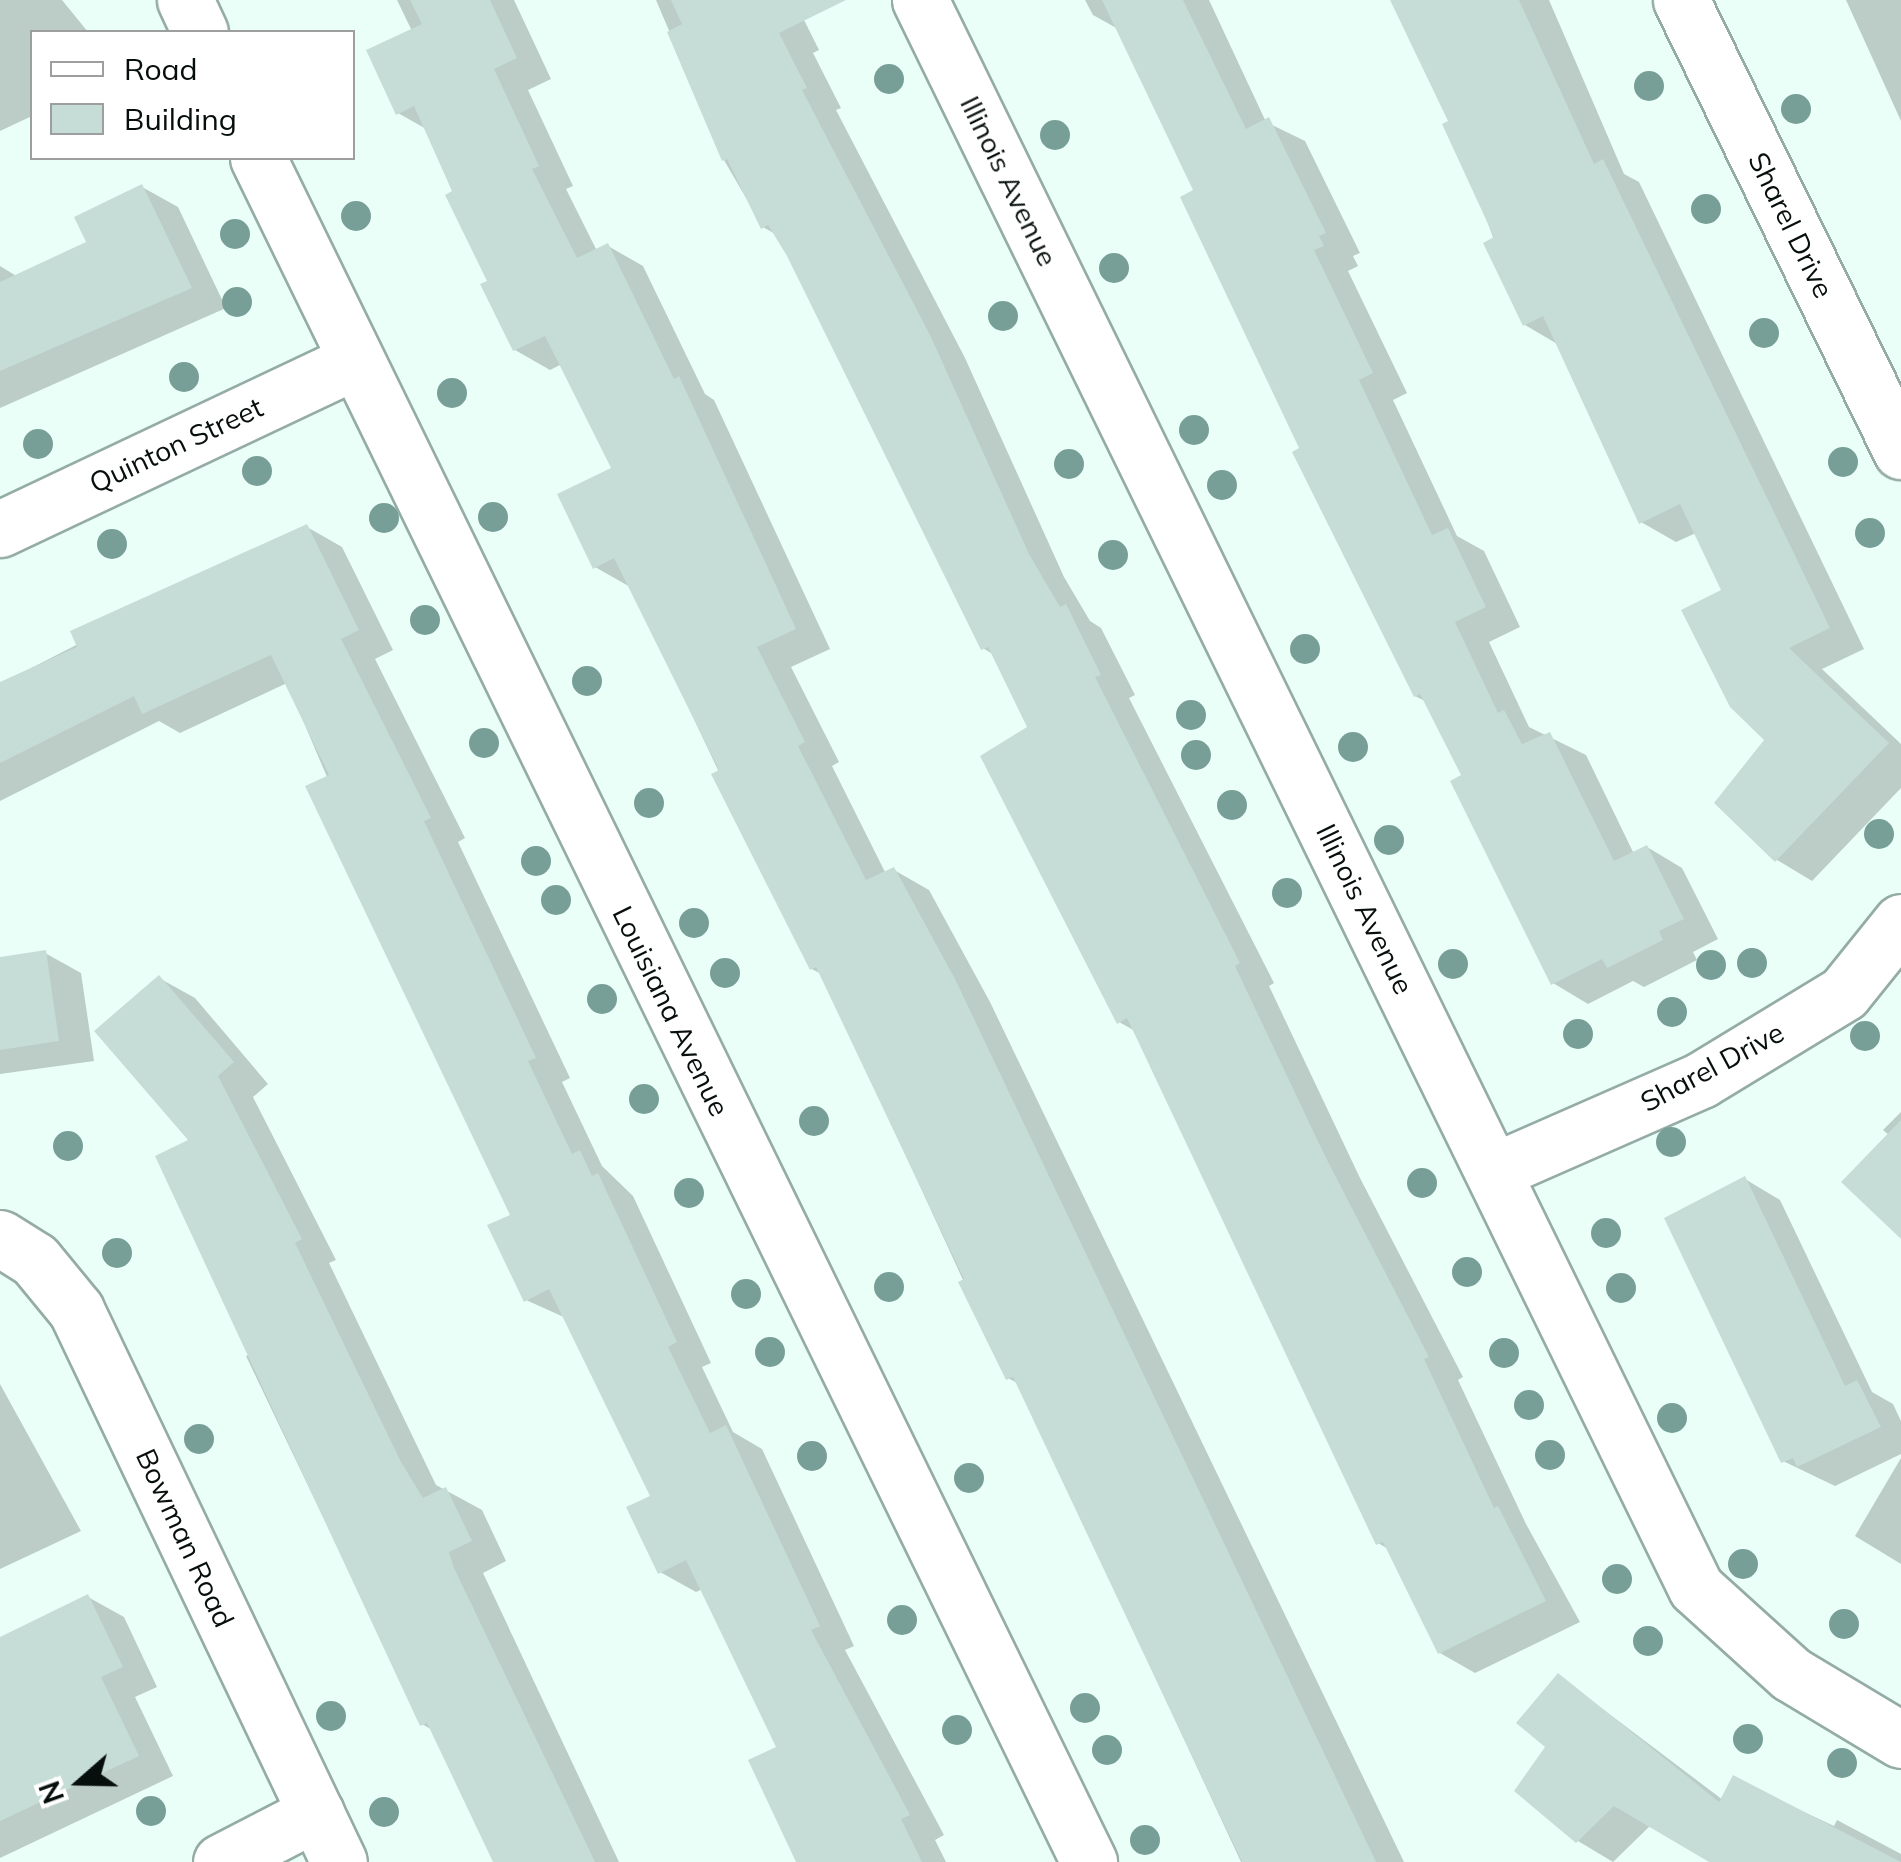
<!DOCTYPE html>
<style>
body{margin:0}
#map{position:relative;width:1901px;height:1862px;overflow:hidden;background:#ebfff9;font-family:Mulish,sans-serif}
div>[style]{position:absolute}
[style*='--x']{left:calc(var(--x)*1px);top:calc(var(--y)*1px);width:calc(var(--w)*1px);rotate:calc(var(--a)*1deg)}
.shadow>*{inset:0;background:#0003}
.building>*{inset:0;background:#c6ddd7}
.roads{filter:drop-shadow(2px 0 #95aca6) drop-shadow(-2px 0 #95aca6) drop-shadow(0 2px #95aca6) drop-shadow(0 -2px #95aca6)}
.minor>*{height:55px;margin:-27.5px;padding:0 27.5px;transform-origin:27.5px;border-radius:27.5px;background:#fff}
.trees>*{width:30px;height:30px;margin:-15px;border-radius:50%;background:#789f97}
span{translate:-50% -50%;white-space:nowrap;text-align:center;line-height:1.15;-webkit-text-stroke:10px #fff;paint-order:stroke}
.street-label{font-size:28px;color:#070f0d}
.legend{position:absolute;left:30px;top:30px;width:325px;height:130px;box-sizing:border-box;background:#fff;border:2px solid #9c9f9e;margin:0;padding:12px 18px;list-style:none;font-size:30px;color:#070f0d}
.legend li{display:flex;align-items:center;gap:20px;height:50px}
.legend b{width:50px;border:2px solid #9c9f9e}
.north{position:absolute;left:30px;top:1732px;width:100px;height:100px;-webkit-text-stroke:8px #fff;paint-order:stroke;rotate:250deg;font-size:28px;font-weight:700;line-height:40px;text-align:center;color:#070f0d}
.north::after{content:'';display:block;margin:auto;width:35px;height:45px;background:#070f0d;clip-path:polygon(50% 0,100% 100%,50% 72%,0 100%)}
</style>
<div id="map">
<div class="shadow">
<div style="clip-path:polygon(0 0,62px 0,88px 32px,32px 32px,32px 116px,0 131px)"></div>
<div style="clip-path:polygon(397px 0,514px 0,551px 79px,528px 90px,573px 186px,566px 189px,597px 251px,608px 246px,643px 266px,705px 394px,714px 400px,830px 649px,791px 667px,839px 762px,832px 766px,886px 874px,894px 870px,929px 890px,990px 1002px,1404px 1862px,1241px 1862px,1019px 1384px,1008px 1378px,823px 975px,812px 969px,632px 588px,595px 567px,614px 469px,562px 364px,550px 370px,515px 350px,428px 130px,398px 113px,412px 31px)"></div>
<div style="clip-path:polygon(656px 0,794px 0,819px 50px,813px 53px,841px 108px,836px 110px,965px 358px,1064px 577px,1090px 621px,1101px 628px,1135px 695px,1129px 698px,1274px 983px,1269px 986px,1360px 1178px,1463px 1377px,1458px 1380px,1526px 1524px,1580px 1622px,1475px 1673px,1440px 1653px,1390px 1550px,1378px 1543px,1137px 1032px,1119px 1022px,1030px 728px,994px 655px,983px 648px,777px 235px,763px 227px,724px 160px)"></div>
<div style="clip-path:polygon(1085px 0,1209px 0,1266px 122px,1305px 141px,1360px 253px,1353px 256px,1358px 266px,1348px 271px,1407px 393px,1393px 400px,1457px 536px,1484px 551px,1520px 627px,1489px 642px,1529px 727px,1586px 755px,1634px 854px,1647px 847px,1682px 868px,1718px 939px,1693px 952px,1697px 960px,1644px 987px,1633px 981px,1588px 1004px,1553px 983px,1465px 776px,1427px 702px,1415px 696px,1302px 450px,1196px 191px,1120px 30px,1093px 15px)"></div>
<div style="clip-path:polygon(1392px 0,1549px 0,1624px 174px,1639px 182px,1864px 649px,1822px 669px,1901px 744px,1901px 788px,1812px 881px,1777px 860px,1768px 739px,1724px 592px,1696px 533px,1676px 542px,1641px 522px,1559px 345px,1525px 325px,1451px 122px)"></div>
<div style="clip-path:polygon(1846px 0,1901px 0,1901px 121px)"></div>
<div style="clip-path:polygon(142px 187px,178px 207px,226px 308px,0 408px,0 266px,18px 277px,90px 243px)"></div>
<div style="clip-path:polygon(307px 527px,342px 547px,393px 650px,375px 659px,465px 838px,458px 842px,570px 1078px,562px 1082px,602px 1166px,633px 1196px,711px 1363px,702px 1367px,733px 1432px,762px 1449px,854px 1646px,845px 1650px,944px 1835px,935px 1840px,946px 1862px,799px 1862px,779px 1748px,703px 1589px,696px 1592px,660px 1572px,653px 1497px,566px 1318px,526px 1300px,514px 1216px,287px 683px,180px 733px,159px 721px,0 801px,0 684px)"></div>
<div style="clip-path:polygon(45px 953px,81px 973px,94px 1061px,0 1074px,0 959px)"></div>
<div style="clip-path:polygon(159px 978px,195px 998px,268px 1084px,253px 1097px,336px 1260px,329px 1263px,436px 1485px,482px 1510px,506px 1561px,483px 1573px,619px 1862px,496px 1862px,434px 1731px,422px 1724px,246px 1356px,253px 1353px,192px 1141px)"></div>
<div style="clip-path:polygon(1901px 1112px,1901px 1235px,1890px 1136px,1883px 1130px)"></div>
<div style="clip-path:polygon(1745px 1179px,1780px 1200px,1872px 1392px,1893px 1404px,1901px 1421px,1901px 1454px,1835px 1486px,1783px 1461px)"></div>
<div style="clip-path:polygon(0 1384px,81px 1531px,0 1569px)"></div>
<div style="clip-path:polygon(1901px 1458px,1901px 1564px,1855px 1536px)"></div>
<div style="clip-path:polygon(88px 1597px,124px 1617px,157px 1687px,135px 1697px,173px 1776px,0 1858px,0 1715px)"></div>
<div style="clip-path:polygon(1559px 1676px,1723px 1800px,1734px 1779px,1834px 1826px,1837px 1820px,1901px 1854px,1901px 1862px,1716px 1862px,1651px 1825px,1613px 1862px,1578px 1841px,1548px 1746px)"></div>
</div>
<div class="building">
<div style="clip-path:polygon(410px 0,490px 0,517px 58px,494px 69px,539px 166px,532px 169px,577px 258px,608px 243px,674px 379px,679px 376px,796px 629px,757px 647px,805px 742px,798px 746px,866px 880px,894px 867px,955px 979px,1376px 1862px,1242px 1862px,1013px 1377px,1006px 1380px,958px 1282px,964px 1279px,816px 967px,810px 970px,711px 774px,719px 770px,614px 558px,593px 569px,557px 494px,611px 468px,545px 336px,513px 351px,480px 284px,487px 281px,445px 195px,452px 191px,414px 106px,396px 115px,366px 50px,422px 24px)"></div>
<div style="clip-path:polygon(671px 0,846px 0,779px 33px,807px 88px,802px 90px,930px 335px,1029px 554px,1060px 607px,1066px 604px,1101px 675px,1095px 677px,1240px 963px,1235px 966px,1325px 1156px,1429px 1357px,1424px 1359px,1494px 1508px,1498px 1506px,1546px 1601px,1438px 1654px,1383px 1542px,1376px 1545px,1127px 1018px,1117px 1024px,980px 756px,1027px 727px,988px 647px,981px 650px,787px 256px,768px 225px,761px 229px,727px 159px,722px 161px,667px 32px,682px 24px)"></div>
<div style="clip-path:polygon(1102px 0,1183px 0,1246px 129px,1269px 117px,1326px 233px,1319px 236px,1324px 246px,1314px 250px,1373px 373px,1359px 380px,1432px 535px,1448px 528px,1486px 607px,1455px 622px,1498px 713px,1504px 710px,1522px 744px,1550px 732px,1614px 861px,1647px 845px,1684px 919px,1659px 931px,1663px 940px,1607px 968px,1602px 959px,1551px 985px,1450px 781px,1461px 775px,1420px 694px,1414px 697px,1292px 452px,1299px 448px,1180px 197px,1193px 190px)"></div>
<div style="clip-path:polygon(1390px 0,1519px 0,1594px 164px,1603px 159px,1830px 628px,1789px 648px,1889px 743px,1775px 862px,1714px 803px,1764px 740px,1730px 707px,1681px 610px,1721px 590px,1680px 504px,1639px 524px,1543px 316px,1523px 326px,1483px 243px,1494px 237px,1442px 124px,1448px 121px)"></div>
<div style="clip-path:polygon(142px 184px,192px 288px,0 371px,0 282px,86px 242px,74px 217px)"></div>
<div style="clip-path:polygon(307px 524px,359px 630px,341px 639px,431px 818px,424px 821px,536px 1058px,528px 1061px,572px 1154px,580px 1150px,592px 1176px,598px 1173px,677px 1342px,668px 1347px,710px 1433px,726px 1425px,820px 1626px,811px 1630px,910px 1815px,901px 1819px,922px 1862px,796px 1862px,748px 1760px,776px 1747px,686px 1560px,658px 1574px,626px 1507px,650px 1496px,549px 1289px,524px 1302px,487px 1225px,510px 1215px,305px 786px,329px 775px,271px 655px,142px 714px,134px 696px,0 763px,0 682px,77px 647px,70px 631px)"></div>
<div style="clip-path:polygon(46px 950px,59px 1041px,0 1050px,0 957px)"></div>
<div style="clip-path:polygon(159px 975px,234px 1062px,218px 1076px,302px 1239px,295px 1243px,401px 1462px,423px 1498px,446px 1487px,472px 1541px,449px 1552px,454px 1568px,595px 1862px,493px 1862px,427px 1723px,420px 1726px,155px 1156px,188px 1140px,94px 1031px)"></div>
<div style="clip-path:polygon(1901px 1120px,1901px 1239px,1841px 1182px)"></div>
<div style="clip-path:polygon(1745px 1176px,1845px 1386px,1857px 1380px,1881px 1427px,1797px 1467px,1793px 1458px,1781px 1463px,1664px 1218px)"></div>
<div style="clip-path:polygon(88px 1594px,123px 1667px,101px 1677px,139px 1756px,0 1821px,0 1637px)"></div>
<div style="clip-path:polygon(1558px 1673px,1719px 1802px,1733px 1775px,1901px 1862px,1709px 1862px,1614px 1806px,1576px 1843px,1514px 1791px,1545px 1747px,1516px 1723px)"></div>
</div>
<div class="roads">
<div class="minor">
<div style="--x:185;--y:0;--w:35;--a:65"></div>
<div style="--x:920;--y:0;--w:1767;--a:63.96"></div>
<div style="--x:1696;--y:1588;--w:128;--a:42.2"></div>
<div style="--x:1791;--y:1674;--w:128;--a:31"></div>
<div style="--x:1681;--y:0;--w:502;--a:64"></div>
<div style="--x:258;--y:158;--w:1896;--a:64"></div>
<div style="--x:0;--y:529;--w:391;--a:-25.3"></div>
<div style="--x:1494;--y:1171;--w:226;--a:-23.7"></div>
<div style="--x:1701;--y:1080;--w:167;--a:-31.3"></div>
<div style="--x:1844;--y:993;--w:91;--a:-51.2"></div>
<div style="--x:0;--y:1238;--w:41;--a:32.2"></div>
<div style="--x:35;--y:1260;--w:65;--a:50.6"></div>
<div style="--x:76;--y:1310;--w:611;--a:64.52"></div>
<div style="--x:221;--y:1862;--w:107;--a:-27.3"></div>
</div>
</div>
<div class="trees">
<div style="left:889px;top:79px"></div>
<div style="left:1649px;top:86px"></div>
<div style="left:1796px;top:109px"></div>
<div style="left:1055px;top:135px"></div>
<div style="left:1706px;top:209px"></div>
<div style="left:356px;top:216px"></div>
<div style="left:235px;top:234px"></div>
<div style="left:1114px;top:268px"></div>
<div style="left:237px;top:302px"></div>
<div style="left:1003px;top:316px"></div>
<div style="left:1764px;top:333px"></div>
<div style="left:184px;top:377px"></div>
<div style="left:452px;top:393px"></div>
<div style="left:1194px;top:430px"></div>
<div style="left:38px;top:444px"></div>
<div style="left:1843px;top:462px"></div>
<div style="left:1069px;top:464px"></div>
<div style="left:257px;top:471px"></div>
<div style="left:1222px;top:485px"></div>
<div style="left:493px;top:517px"></div>
<div style="left:384px;top:518px"></div>
<div style="left:1870px;top:533px"></div>
<div style="left:112px;top:544px"></div>
<div style="left:1113px;top:555px"></div>
<div style="left:425px;top:620px"></div>
<div style="left:1305px;top:649px"></div>
<div style="left:587px;top:681px"></div>
<div style="left:1191px;top:715px"></div>
<div style="left:484px;top:743px"></div>
<div style="left:1353px;top:747px"></div>
<div style="left:1196px;top:755px"></div>
<div style="left:649px;top:803px"></div>
<div style="left:1232px;top:805px"></div>
<div style="left:1879px;top:834px"></div>
<div style="left:1389px;top:840px"></div>
<div style="left:536px;top:861px"></div>
<div style="left:1287px;top:893px"></div>
<div style="left:556px;top:900px"></div>
<div style="left:694px;top:923px"></div>
<div style="left:1752px;top:963px"></div>
<div style="left:1453px;top:964px"></div>
<div style="left:1711px;top:965px"></div>
<div style="left:725px;top:973px"></div>
<div style="left:602px;top:999px"></div>
<div style="left:1672px;top:1012px"></div>
<div style="left:1578px;top:1034px"></div>
<div style="left:1865px;top:1036px"></div>
<div style="left:644px;top:1099px"></div>
<div style="left:814px;top:1121px"></div>
<div style="left:1671px;top:1142px"></div>
<div style="left:68px;top:1146px"></div>
<div style="left:1422px;top:1183px"></div>
<div style="left:689px;top:1193px"></div>
<div style="left:1606px;top:1233px"></div>
<div style="left:117px;top:1253px"></div>
<div style="left:1467px;top:1272px"></div>
<div style="left:889px;top:1287px"></div>
<div style="left:1621px;top:1288px"></div>
<div style="left:746px;top:1294px"></div>
<div style="left:770px;top:1352px"></div>
<div style="left:1504px;top:1353px"></div>
<div style="left:1529px;top:1405px"></div>
<div style="left:1672px;top:1418px"></div>
<div style="left:199px;top:1439px"></div>
<div style="left:1550px;top:1455px"></div>
<div style="left:812px;top:1456px"></div>
<div style="left:969px;top:1478px"></div>
<div style="left:1743px;top:1564px"></div>
<div style="left:1617px;top:1579px"></div>
<div style="left:902px;top:1620px"></div>
<div style="left:1844px;top:1624px"></div>
<div style="left:1648px;top:1641px"></div>
<div style="left:1085px;top:1708px"></div>
<div style="left:331px;top:1716px"></div>
<div style="left:957px;top:1730px"></div>
<div style="left:1748px;top:1739px"></div>
<div style="left:1107px;top:1750px"></div>
<div style="left:1842px;top:1763px"></div>
<div style="left:151px;top:1811px"></div>
<div style="left:384px;top:1812px"></div>
<div style="left:1145px;top:1840px"></div>
</div>
<div class="street-label">
<span style="left:1009px;top:181px;rotate:64deg">Illinois Avenue</span>
<span style="left:1791px;top:225px;rotate:64deg">Sharel Drive</span>
<span style="left:176px;top:445px;rotate:-25deg">Quinton Street</span>
<span style="left:1365px;top:909px;rotate:64deg">Illinois Avenue</span>
<span style="left:671px;top:1011px;rotate:64deg">Louisiana Avenue</span>
<span style="left:1712px;top:1067px;rotate:-28deg">Sharel Drive</span>
<span style="left:185px;top:1538px;rotate:65deg">Bowman Road</span>
</div>
<ul class="legend">
<li><b style="height:12px;background:#fff"></b>Road</li>
<li><b style="height:28px;background:#c6ddd7"></b>Building</li>
</ul>
<div class="north">N</div>
</div>
